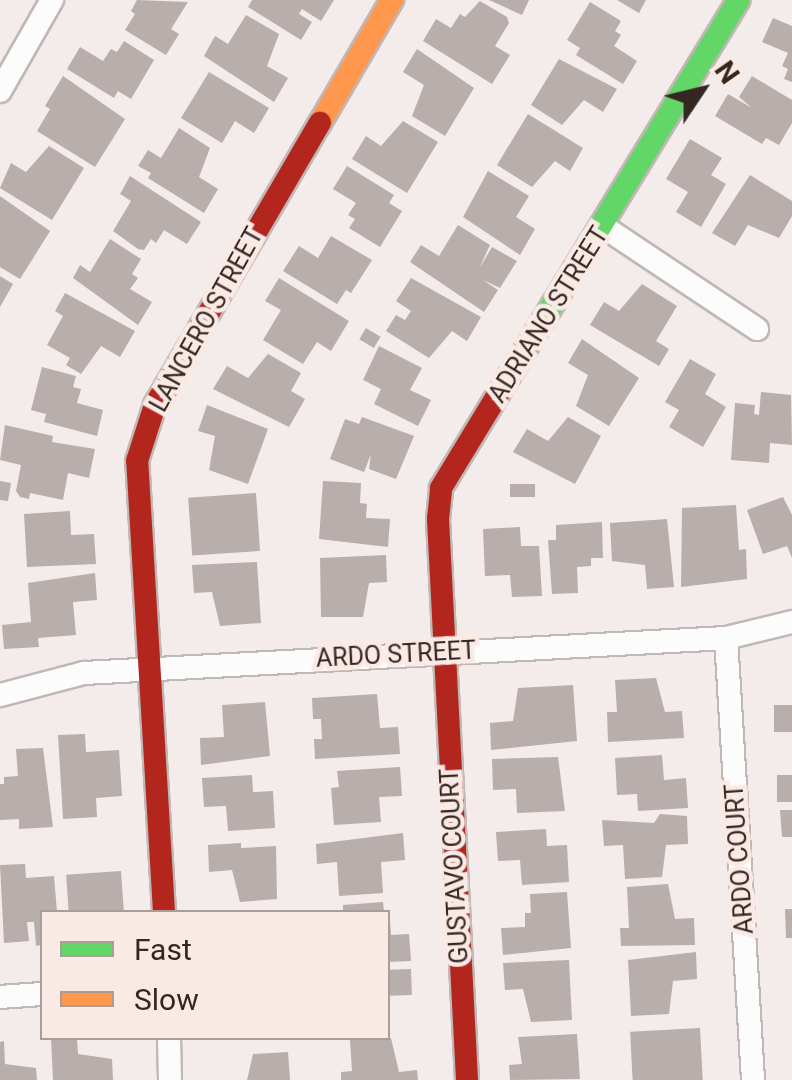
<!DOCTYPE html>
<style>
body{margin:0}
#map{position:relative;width:792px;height:1080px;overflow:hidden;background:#f4ecea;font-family:Roboto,sans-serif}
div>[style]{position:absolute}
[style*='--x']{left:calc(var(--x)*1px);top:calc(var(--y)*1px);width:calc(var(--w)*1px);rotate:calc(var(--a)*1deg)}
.building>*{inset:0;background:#b8aeab;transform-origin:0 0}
.roads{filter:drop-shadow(2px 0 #c1b7b5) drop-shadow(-2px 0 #c1b7b5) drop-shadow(0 2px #c1b7b5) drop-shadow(0 -2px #c1b7b5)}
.street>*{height:22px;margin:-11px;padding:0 11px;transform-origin:11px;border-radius:11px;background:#fdfcfc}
.fast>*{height:22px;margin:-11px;padding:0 11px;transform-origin:11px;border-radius:11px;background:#63d668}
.slow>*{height:22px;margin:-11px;padding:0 11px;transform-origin:11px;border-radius:11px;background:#ff974d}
.jam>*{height:22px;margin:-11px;padding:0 11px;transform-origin:11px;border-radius:11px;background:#b3261e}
span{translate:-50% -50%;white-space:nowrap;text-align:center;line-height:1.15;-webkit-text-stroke:9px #f9eae5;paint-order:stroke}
.street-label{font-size:25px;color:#362723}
.legend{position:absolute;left:40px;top:910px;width:350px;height:130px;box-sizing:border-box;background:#f9eae5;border:2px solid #ab9c97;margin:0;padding:12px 18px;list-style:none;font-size:30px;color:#362723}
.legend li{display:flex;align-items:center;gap:20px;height:50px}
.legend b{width:50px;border:2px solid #ab9c97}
.north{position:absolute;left:652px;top:40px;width:100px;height:100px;-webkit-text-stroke:8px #f9eae5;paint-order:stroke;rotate:55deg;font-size:28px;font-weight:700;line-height:40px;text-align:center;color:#362723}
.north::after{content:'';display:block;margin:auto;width:35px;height:45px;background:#362723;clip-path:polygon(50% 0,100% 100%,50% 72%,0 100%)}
</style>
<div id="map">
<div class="building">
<div style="clip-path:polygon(137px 0,188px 2px,171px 29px,179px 34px,166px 55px,125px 30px,135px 14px,131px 11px)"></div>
<div style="clip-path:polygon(252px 0,334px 0,321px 21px,302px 9px,299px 14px,312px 22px,301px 40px,248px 7px)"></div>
<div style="clip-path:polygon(489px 0,529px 0,522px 15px)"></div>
<div style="clip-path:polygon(617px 0,646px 0,639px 13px)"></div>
<div style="clip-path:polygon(480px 1px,507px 17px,509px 23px,495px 46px,510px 55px,492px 84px,423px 41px,436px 19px,451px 28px,460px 14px,465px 17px)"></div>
<div style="clip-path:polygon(590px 2px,621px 21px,615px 31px,621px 35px,614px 46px,637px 61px,623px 84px,576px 55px,580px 48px,567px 40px)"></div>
<div style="clip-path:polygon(246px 15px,279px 34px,267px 66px,288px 78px,274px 102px,204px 56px,215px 36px,228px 44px)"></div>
<div style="clip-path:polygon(773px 18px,792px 26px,792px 82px,784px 79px,788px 69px,782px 66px,788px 53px,762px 42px)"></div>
<div style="clip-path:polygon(124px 41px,154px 60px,131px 99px,118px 91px,114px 98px,67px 69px,80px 47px,103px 61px,111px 49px,117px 52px)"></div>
<div style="clip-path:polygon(417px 49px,474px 88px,445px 136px,412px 116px,424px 85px,403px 72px)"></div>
<div style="clip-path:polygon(559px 59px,617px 89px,603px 112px,584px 100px,562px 125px,531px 105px)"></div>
<div style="clip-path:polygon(209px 72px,269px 108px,254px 133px,235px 121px,222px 143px,181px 118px)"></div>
<div style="clip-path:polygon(63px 76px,125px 119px,95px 167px,37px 131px,50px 109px,45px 106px)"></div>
<div style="clip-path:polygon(752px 76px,792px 100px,792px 123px,779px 145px,766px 138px,762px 144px,715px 116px,728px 94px,752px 108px,739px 97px)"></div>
<div style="clip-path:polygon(528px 114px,583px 148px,570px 171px,555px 161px,532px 187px,497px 165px)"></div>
<div style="clip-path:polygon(403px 121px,438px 142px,407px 193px,352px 159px,366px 136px,381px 146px)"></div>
<div style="clip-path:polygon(179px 128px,210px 148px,199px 177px,218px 189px,204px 213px,148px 178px,151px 173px,138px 166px,148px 150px,161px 158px)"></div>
<div style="clip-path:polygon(690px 139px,722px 158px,711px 175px,726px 184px,701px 227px,676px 212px,688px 192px,666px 179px)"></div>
<div style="clip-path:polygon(49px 146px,84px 168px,52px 220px,0 188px,11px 163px,26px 172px)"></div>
<div style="clip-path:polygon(347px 166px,394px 195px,389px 203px,402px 211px,380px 247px,349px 228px,355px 219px,348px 215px,356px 203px,333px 189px)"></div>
<div style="clip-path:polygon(488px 171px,529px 196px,516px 217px,535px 229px,520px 255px,463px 217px)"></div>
<div style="clip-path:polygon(750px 175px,792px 201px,792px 216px,779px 238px,748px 225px,735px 246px,712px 233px)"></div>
<div style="clip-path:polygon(130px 176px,201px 222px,187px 244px,164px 230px,156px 243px,151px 239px,144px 250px,138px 249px,113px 231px,131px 201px,120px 194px)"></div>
<div style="clip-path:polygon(0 196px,50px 231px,20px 279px,0 267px)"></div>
<div style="clip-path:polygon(458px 225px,490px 245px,479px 269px,492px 247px,517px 261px,500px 288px,483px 280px,498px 290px,484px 312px,410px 262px,421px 245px,439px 256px)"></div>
<div style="clip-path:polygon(331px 236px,372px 260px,351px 293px,346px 290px,337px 304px,283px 271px,299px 246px,318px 258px)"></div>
<div style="clip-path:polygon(110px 239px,141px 259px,132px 274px,138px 278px,130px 289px,152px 302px,138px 325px,73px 278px,80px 265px,90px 272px)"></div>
<div style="clip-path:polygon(0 276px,13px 284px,0 307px)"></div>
<div style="clip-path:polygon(279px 278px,349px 321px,331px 351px,317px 342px,303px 364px,263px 340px,281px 310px,265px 301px)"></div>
<div style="clip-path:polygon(411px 278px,481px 317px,467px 341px,452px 331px,429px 358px,386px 331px,396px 315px,405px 320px,411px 311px,396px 301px)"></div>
<div style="clip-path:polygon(642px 284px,677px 306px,656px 341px,669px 349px,659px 366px,590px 325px,604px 302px,619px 311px)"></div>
<div style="clip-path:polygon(65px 293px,135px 331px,120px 357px,101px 346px,81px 374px,66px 365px,70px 358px,47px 345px,63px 316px,55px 311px)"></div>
<div style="left:366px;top:328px;width:17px;height:13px;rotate:31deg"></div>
<div style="clip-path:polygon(582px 339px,639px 378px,609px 426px,576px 406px,588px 375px,568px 363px)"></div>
<div style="clip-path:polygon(379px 346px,422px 368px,410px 390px,431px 400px,418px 426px,374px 404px,381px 389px,363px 380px)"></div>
<div style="clip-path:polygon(268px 354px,301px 373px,291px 391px,305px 399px,289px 427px,213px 389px,227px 366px,248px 378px)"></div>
<div style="clip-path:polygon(690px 359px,716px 374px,705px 394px,726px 407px,703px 447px,669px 427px,679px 410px,665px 402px)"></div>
<div style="clip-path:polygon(42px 367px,76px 376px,73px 387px,81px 389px,77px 403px,103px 410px,97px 436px,44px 422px,46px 414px,31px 410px)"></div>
<div style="clip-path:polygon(761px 392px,791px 395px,792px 445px,770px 443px,769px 463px,731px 460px,735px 403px,755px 405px,754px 414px,759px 415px)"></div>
<div style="clip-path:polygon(207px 405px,268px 429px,248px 484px,209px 470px,215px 436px,198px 431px)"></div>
<div style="clip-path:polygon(362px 417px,414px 436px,396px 479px,369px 469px,371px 454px,364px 472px,330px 459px,345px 419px,359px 424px)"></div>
<div style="clip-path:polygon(568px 417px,601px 436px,575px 484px,513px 452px,527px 429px,548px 441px)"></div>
<div style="clip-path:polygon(5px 425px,53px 436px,52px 442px,95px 449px,89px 478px,68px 473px,63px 500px,30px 493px,29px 499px,20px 497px,16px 491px,21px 465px,0 460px)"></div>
<div style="clip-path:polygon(0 481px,11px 483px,8px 501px,0 500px)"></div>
<div style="clip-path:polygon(323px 481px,361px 483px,360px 503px,367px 504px,366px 518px,390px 519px,388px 547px,319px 539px)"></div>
<div style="left:535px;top:484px;width:13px;height:25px;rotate:90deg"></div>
<div style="left:256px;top:493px;width:58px;height:68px;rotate:86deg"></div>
<div style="clip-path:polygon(783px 497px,792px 515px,792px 558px,787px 546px,763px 554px,747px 510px)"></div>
<div style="clip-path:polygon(736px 505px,739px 550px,746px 549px,747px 579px,681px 587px,682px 508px)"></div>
<div style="clip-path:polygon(70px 511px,71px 535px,94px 534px,96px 564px,27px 567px,24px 514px)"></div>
<div style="clip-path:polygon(667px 519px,674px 587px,647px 589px,645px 565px,612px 561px,610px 523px)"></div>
<div style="clip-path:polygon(602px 522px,603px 558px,591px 558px,591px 566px,577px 567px,578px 593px,552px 594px,548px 540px,556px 540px,556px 525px)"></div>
<div style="clip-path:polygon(520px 527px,521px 546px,539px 546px,542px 596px,512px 597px,510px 575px,485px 576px,483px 529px)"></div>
<div style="clip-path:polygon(386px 555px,387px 582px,369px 583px,363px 617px,321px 617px,320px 558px)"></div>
<div style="clip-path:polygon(257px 562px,261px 623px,220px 626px,212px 592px,194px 593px,192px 565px)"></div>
<div style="clip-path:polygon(95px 573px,97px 600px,73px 602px,76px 635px,38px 638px,39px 647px,4px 649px,2px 625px,31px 622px,28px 583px)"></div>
<div style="clip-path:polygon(656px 678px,665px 712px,682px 711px,684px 738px,608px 742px,607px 712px,617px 712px,615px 680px)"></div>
<div style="clip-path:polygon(573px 685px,577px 741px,491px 750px,490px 723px,513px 721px,518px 688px)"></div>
<div style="clip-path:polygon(377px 694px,380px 728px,398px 727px,400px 754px,315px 759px,314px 739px,322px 739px,321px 719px,313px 719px,312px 698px)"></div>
<div style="clip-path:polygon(265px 702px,270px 756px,201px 765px,200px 738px,224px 737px,222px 705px)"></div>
<div style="left:792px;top:705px;width:27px;height:18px;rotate:90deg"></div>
<div style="clip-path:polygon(85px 734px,86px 752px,119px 750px,122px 796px,96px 798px,97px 817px,63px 819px,58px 735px)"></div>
<div style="clip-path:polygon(43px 748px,53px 827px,19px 829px,19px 819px,0 820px,0 784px,4px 784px,4px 777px,18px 776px,16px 749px)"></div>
<div style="clip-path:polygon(662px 755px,664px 780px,686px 778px,688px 808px,638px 811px,637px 794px,617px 795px,615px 758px)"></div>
<div style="clip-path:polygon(558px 757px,565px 811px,517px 813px,516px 789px,493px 790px,492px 759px)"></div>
<div style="clip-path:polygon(400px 767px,402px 796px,379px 797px,381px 822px,334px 825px,331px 788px,339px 787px,337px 771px)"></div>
<div style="clip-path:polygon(252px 775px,253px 792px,273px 791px,275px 828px,228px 831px,226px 806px,204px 807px,202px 778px)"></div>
<div style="left:792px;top:775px;width:27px;height:15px;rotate:90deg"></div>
<div style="clip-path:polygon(780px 810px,792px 810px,792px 837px,782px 837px)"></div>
<div style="clip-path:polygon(660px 814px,687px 816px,688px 844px,666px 845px,662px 877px,625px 879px,623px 845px,604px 846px,602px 820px,654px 823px)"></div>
<div style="clip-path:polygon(546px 829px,547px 846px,567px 845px,569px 882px,522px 885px,520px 860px,498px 861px,496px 832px)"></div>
<div style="clip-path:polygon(403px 833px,405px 860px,381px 862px,383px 893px,339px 896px,337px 862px,317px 864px,316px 844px)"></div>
<div style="clip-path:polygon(241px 843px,241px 848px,276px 846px,277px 899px,240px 902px,232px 870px,209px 872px,208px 845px)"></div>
<div style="clip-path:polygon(25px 864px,26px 878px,54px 876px,57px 912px,42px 912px,42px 945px,36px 946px,34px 922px,27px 922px,29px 941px,4px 943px,0 865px)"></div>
<div style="left:121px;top:871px;width:41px;height:55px;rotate:86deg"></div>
<div style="clip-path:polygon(668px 884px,675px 919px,694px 918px,695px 945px,621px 946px,620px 928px,629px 928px,627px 887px)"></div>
<div style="clip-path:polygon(567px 892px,571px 948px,503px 955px,501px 928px,525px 927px,525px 913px,531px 913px,530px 894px)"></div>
<div style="clip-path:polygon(383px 902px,384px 912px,343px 912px,343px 905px)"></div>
<div style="clip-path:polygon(785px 909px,792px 909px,792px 938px,786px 938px)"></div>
<div style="clip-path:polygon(391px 920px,391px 935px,409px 934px,411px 961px,388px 962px)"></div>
<div style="clip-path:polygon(696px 952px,697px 979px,673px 981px,669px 1014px,631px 1016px,628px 960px)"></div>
<div style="clip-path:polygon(569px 960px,572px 1020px,531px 1022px,523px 989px,505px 990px,503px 963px)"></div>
<div style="left:411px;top:969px;width:26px;height:23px;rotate:88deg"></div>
<div style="left:700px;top:1028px;width:52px;height:70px;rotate:87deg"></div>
<div style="clip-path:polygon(577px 1034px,580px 1079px,510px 1080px,509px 1065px,522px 1064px,518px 1037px)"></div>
<div style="clip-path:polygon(51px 1038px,77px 1038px,78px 1054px,112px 1059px,113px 1080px,53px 1080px)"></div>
<div style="clip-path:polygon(391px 1038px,399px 1072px,417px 1070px,418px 1080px,341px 1080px,341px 1072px,352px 1071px,350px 1040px)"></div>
<div style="clip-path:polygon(4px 1041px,5px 1064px,36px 1068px,37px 1080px,0 1080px,0 1042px)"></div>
<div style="clip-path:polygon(288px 1052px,290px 1080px,247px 1080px,253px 1054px)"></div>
</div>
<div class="roads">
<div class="street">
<div style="--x:0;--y:91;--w:105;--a:-60.3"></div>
<div style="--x:604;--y:227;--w:184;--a:33.7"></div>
<div style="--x:726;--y:638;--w:443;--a:86.5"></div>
<div style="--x:0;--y:695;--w:87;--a:-14.7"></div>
<div style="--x:84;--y:673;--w:643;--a:-3.12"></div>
<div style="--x:726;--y:638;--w:68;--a:-13.6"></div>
<div style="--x:0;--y:997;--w:42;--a:-4.1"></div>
<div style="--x:169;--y:1038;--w:42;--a:88.6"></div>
</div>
<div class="fast">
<div style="--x:514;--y:368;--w:431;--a:-58.6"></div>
</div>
<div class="slow">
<div style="--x:320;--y:123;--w:143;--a:-59.7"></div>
</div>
<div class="jam">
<div style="--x:164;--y:912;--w:452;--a:-93.4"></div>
<div style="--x:137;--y:461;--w:59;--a:-72.2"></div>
<div style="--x:155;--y:405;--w:327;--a:-59.7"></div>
<div style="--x:467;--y:1080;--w:562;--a:-92.96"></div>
<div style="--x:438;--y:519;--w:31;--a:-84"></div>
<div style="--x:441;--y:488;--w:140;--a:-58.7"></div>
</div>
</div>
<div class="street-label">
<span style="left:549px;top:315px;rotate:-58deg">ADRIANO STREET</span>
<span style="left:207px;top:320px;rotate:-61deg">LANCERO STREET</span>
<span style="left:396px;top:655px;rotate:-3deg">ARDO STREET</span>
<span style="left:740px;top:859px;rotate:-94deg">ARDO COURT</span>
<span style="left:455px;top:866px;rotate:-93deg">GUSTAVO COURT</span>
</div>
<ul class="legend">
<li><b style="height:12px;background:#63d668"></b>Fast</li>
<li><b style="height:12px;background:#ff974d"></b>Slow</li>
</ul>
<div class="north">N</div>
</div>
